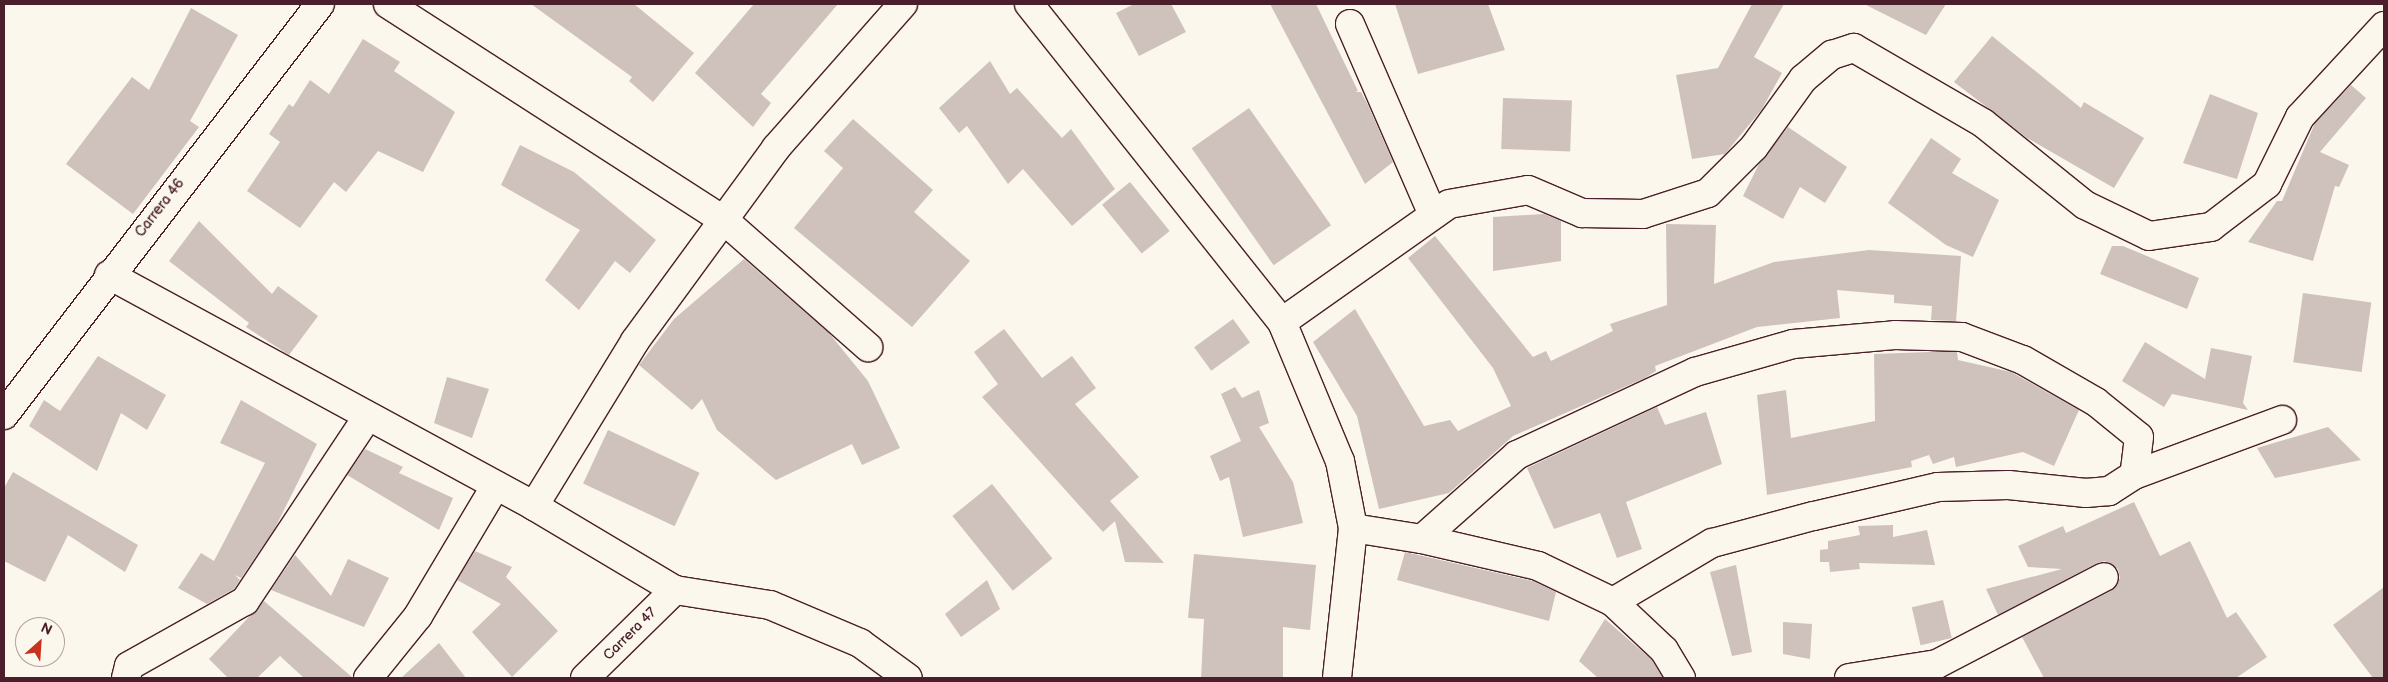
<!DOCTYPE html>
<style>
body{margin:0}
#map{position:relative;width:2388px;height:682px;overflow:hidden;background:#fbf7ec;font-family:"Balsamiq Sans",sans-serif}
div>[style]{position:absolute}
[style*='--x']{left:calc(var(--x)*1px);top:calc(var(--y)*1px);width:calc(var(--w)*1px);rotate:calc(var(--a)*1deg)}
.building>*{inset:0;background:#cfc2bc;transform-origin:0 0}
.roads{filter:drop-shadow(1px 0 #4a1f2b) drop-shadow(-1px 0 #4a1f2b) drop-shadow(0 1px #4a1f2b) drop-shadow(0 -1px #4a1f2b)}
.street>*{height:28px;margin:-14px;padding:0 14px;transform-origin:14px;border-radius:14px;background:#fbf7ec}
span{translate:-50% -50%;white-space:nowrap;text-align:center;line-height:1.15;-webkit-text-stroke:5px #fbf7ec;paint-order:stroke}
.street-label{font-size:14px;color:#4a1f2b}
.frame{position:absolute;inset:0;border:5px solid #4a1f2b;pointer-events:none}
.north{position:absolute;left:15px;top:617px;width:50px;height:50px;box-sizing:border-box;background:#fbf7ec;border:1px solid #b4a19f;border-radius:50%;rotate:26deg;font-size:14px;font-weight:700;line-height:20px;text-align:center;color:#4a1f2b}
.north::after{content:'';display:block;margin:auto;width:18px;height:22px;background:#c8321e;clip-path:polygon(50% 0,100% 100%,50% 72%,0 100%)}
</style>
<div id="map">
<div class="building">
<div style="clip-path:polygon(531px 4px,634px 4px,694px 53px,653px 102px,629px 81px,632px 77px)"></div>
<div style="clip-path:polygon(754px 4px,838px 4px,761px 94px,771px 103px,753px 127px,695px 73px)"></div>
<div style="clip-path:polygon(1134px 4px,1171px 4px,1186px 32px,1139px 56px,1116px 13px)"></div>
<div style="clip-path:polygon(1270px 4px,1316px 4px,1358px 91px,1355px 92px,1361px 92px,1368px 105px,1393px 162px,1365px 184px)"></div>
<div style="clip-path:polygon(1395px 4px,1488px 4px,1505px 50px,1418px 74px)"></div>
<div style="clip-path:polygon(1752px 4px,1784px 4px,1754px 57px,1782px 73px,1762px 109px,1725px 154px,1692px 159px,1676px 75px,1718px 68px)"></div>
<div style="clip-path:polygon(1864px 4px,1946px 4px,1926px 35px)"></div>
<div style="clip-path:polygon(191px 8px,238px 35px,190px 121px,199px 127px,133px 214px,66px 164px,132px 77px,149px 90px)"></div>
<div style="clip-path:polygon(1992px 36px,2081px 108px,2084px 102px,2144px 138px,2114px 188px,2027px 138px,1954px 82px)"></div>
<div style="clip-path:polygon(363px 39px,400px 62px,394px 71px,455px 112px,423px 172px,378px 151px,346px 192px,334px 182px,300px 228px,247px 191px,280px 142px,269px 134px,289px 104px,293px 107px,310px 80px,329px 94px)"></div>
<div style="clip-path:polygon(990px 61px,1010px 94px,1017px 88px,1062px 138px,1071px 129px,1115px 189px,1072px 226px,1023px 169px,1008px 184px,967px 126px,959px 133px,939px 108px)"></div>
<div style="clip-path:polygon(2351px 85px,2366px 98px,2320px 152px,2349px 165px,2339px 187px,2335px 186px,2313px 261px,2248px 242px,2277px 201px,2282px 201px,2315px 123px)"></div>
<div style="clip-path:polygon(2210px 94px,2258px 113px,2237px 179px,2183px 163px)"></div>
<div style="left:1503px;top:98px;width:69px;height:51px;rotate:2deg"></div>
<div style="left:1249px;top:108px;width:143px;height:70px;rotate:55deg"></div>
<div style="clip-path:polygon(853px 119px,933px 190px,914px 212px,970px 261px,912px 327px,794px 228px,843px 168px,824px 151px)"></div>
<div style="clip-path:polygon(1788px 127px,1847px 167px,1825px 203px,1800px 187px,1783px 219px,1743px 196px,1759px 164px)"></div>
<div style="clip-path:polygon(1931px 138px,1961px 159px,1952px 173px,1999px 200px,1973px 257px,1946px 245px,1888px 203px)"></div>
<div style="clip-path:polygon(520px 145px,574px 172px,656px 240px,630px 273px,615px 261px,579px 310px,545px 280px,580px 230px,501px 185px)"></div>
<div style="left:1130px;top:182px;width:63px;height:36px;rotate:51deg"></div>
<div style="clip-path:polygon(1544px 214px,1561px 221px,1561px 261px,1493px 271px,1493px 217px)"></div>
<div style="clip-path:polygon(199px 221px,272px 294px,278px 286px,318px 316px,289px 355px,246px 327px,249px 323px,169px 261px)"></div>
<div style="clip-path:polygon(1666px 224px,1716px 225px,1714px 284px,1774px 262px,1869px 250px,1961px 256px,1956px 321px,1931px 320px,1932px 306px,1894px 303px,1894px 295px,1837px 290px,1840px 318px,1757px 327px,1655px 366px,1656px 371px,1645px 378px,1513px 436px,1449px 493px,1379px 509px,1357px 416px,1313px 342px,1355px 309px,1424px 426px,1450px 420px,1458px 431px,1511px 406px,1493px 368px,1408px 258px,1435px 236px,1533px 357px,1546px 351px,1551px 361px,1613px 331px,1610px 324px,1667px 305px)"></div>
<div style="clip-path:polygon(2112px 246px,2123px 246px,2199px 278px,2187px 309px,2100px 274px)"></div>
<div style="clip-path:polygon(744px 259px,829px 333px,868px 381px,900px 448px,862px 465px,852px 444px,776px 480px,717px 430px,702px 399px,692px 410px,639px 365px,674px 319px)"></div>
<div style="left:2303px;top:293px;width:69px;height:70px;rotate:8deg"></div>
<div style="left:1233px;top:319px;width:29px;height:48px;rotate:54deg"></div>
<div style="clip-path:polygon(1004px 329px,1042px 378px,1072px 356px,1096px 388px,1075px 404px,1139px 477px,1110px 501px,1164px 563px,1125px 562px,1115px 521px,1103px 532px,982px 397px,998px 384px,974px 352px)"></div>
<div style="clip-path:polygon(2145px 342px,2205px 379px,2211px 348px,2252px 356px,2243px 403px,2248px 410px,2172px 394px,2164px 407px,2122px 381px)"></div>
<div style="clip-path:polygon(1929px 352px,1957px 352px,1958px 360px,2011px 372px,2079px 410px,2054px 466px,2023px 452px,1956px 467px,1954px 457px,1933px 464px,1929px 455px,1911px 461px,1912px 467px,1767px 495px,1757px 395px,1786px 390px,1791px 438px,1875px 421px,1874px 354px)"></div>
<div style="clip-path:polygon(98px 356px,166px 395px,147px 430px,121px 413px,97px 471px,29px 426px,44px 400px,60px 411px)"></div>
<div style="clip-path:polygon(447px 377px,489px 389px,472px 438px,434px 423px)"></div>
<div style="clip-path:polygon(1235px 387px,1242px 398px,1259px 390px,1269px 423px,1259px 427px,1293px 482px,1303px 523px,1243px 537px,1229px 477px,1220px 481px,1210px 456px,1241px 441px,1221px 394px)"></div>
<div style="clip-path:polygon(241px 400px,317px 444px,274px 530px,241px 578px,235px 575px,240px 580px,234px 589px,207px 604px,178px 588px,201px 553px,214px 561px,265px 463px,220px 443px)"></div>
<div style="clip-path:polygon(1657px 407px,1665px 425px,1706px 412px,1722px 464px,1626px 502px,1642px 549px,1617px 558px,1600px 513px,1554px 529px,1527px 468px)"></div>
<div style="clip-path:polygon(2328px 427px,2361px 460px,2275px 478px,2257px 448px)"></div>
<div style="left:608px;top:430px;width:101px;height:59px;rotate:25deg"></div>
<div style="clip-path:polygon(365px 449px,403px 467px,399px 473px,453px 498px,439px 530px,347px 475px)"></div>
<div style="clip-path:polygon(13px 472px,138px 545px,125px 572px,68px 535px,45px 582px,4px 561px,4px 488px)"></div>
<div style="left:992px;top:484px;width:96px;height:51px;rotate:51deg"></div>
<div style="clip-path:polygon(2134px 502px,2160px 556px,2190px 541px,2227px 618px,2236px 612px,2267px 657px,2236px 678px,2044px 678px,2022px 637px,2111px 591px,2120px 578px,2118px 569px,2105px 561px,2097px 563px,1998px 615px,1986px 589px,2062px 569px,2028px 567px,2018px 546px,2063px 526px,2066px 533px)"></div>
<div style="clip-path:polygon(1893px 525px,1893px 537px,1927px 530px,1935px 565px,1859px 563px,1860px 569px,1830px 572px,1829px 562px,1820px 562px,1820px 550px,1828px 549px,1828px 541px,1860px 535px,1858px 526px)"></div>
<div style="clip-path:polygon(475px 551px,512px 567px,506px 577px,558px 631px,512px 677px,472px 632px,501px 604px,457px 580px)"></div>
<div style="clip-path:polygon(1405px 552px,1533px 581px,1556px 592px,1549px 621px,1397px 580px)"></div>
<div style="clip-path:polygon(1194px 554px,1316px 565px,1310px 630px,1283px 627px,1283px 678px,1201px 678px,1204px 619px,1188px 618px)"></div>
<div style="clip-path:polygon(295px 555px,331px 596px,348px 559px,389px 578px,364px 627px,271px 590px)"></div>
<div style="clip-path:polygon(1736px 565px,1752px 652px,1732px 656px,1710px 572px)"></div>
<div style="clip-path:polygon(987px 580px,1000px 609px,961px 637px,945px 614px)"></div>
<div style="clip-path:polygon(2384px 587px,2384px 678px,2373px 678px,2333px 625px)"></div>
<div style="left:1943px;top:600px;width:39px;height:32px;rotate:77deg"></div>
<div style="clip-path:polygon(264px 601px,353px 678px,304px 678px,280px 656px,257px 678px,228px 678px,209px 659px)"></div>
<div style="clip-path:polygon(1605px 619px,1652px 660px,1663px 678px,1598px 678px,1579px 661px)"></div>
<div style="clip-path:polygon(1783px 622px,1812px 624px,1810px 659px,1783px 654px)"></div>
<div style="clip-path:polygon(439px 643px,466px 678px,401px 678px)"></div>
</div>
<div class="roads">
<div class="street">
<div style="--x:388;--y:4;--w:401;--a:32.8"></div>
<div style="--x:725;--y:221;--w:191;--a:41.4"></div>
<div style="--x:1029;--y:4;--w:406;--a:51.5"></div>
<div style="--x:1282;--y:322;--w:151;--a:67.4"></div>
<div style="--x:1340;--y:461;--w:68;--a:79"></div>
<div style="--x:1353;--y:528;--w:151;--a:96.1"></div>
<div style="--x:1350;--y:24;--w:208;--a:66.5"></div>
<div style="--x:109;--y:275;--w:484;--a:28.5"></div>
<div style="--x:534;--y:506;--w:164;--a:30.8"></div>
<div style="--x:675;--y:590;--w:96;--a:9"></div>
<div style="--x:770;--y:605;--w:98;--a:22.9"></div>
<div style="--x:860;--y:643;--w:59;--a:36.1"></div>
<div style="--x:1282;--y:322;--w:204;--a:-35.2"></div>
<div style="--x:1449;--y:204;--w:80;--a:-10"></div>
<div style="--x:1528;--y:190;--w:59;--a:23.1"></div>
<div style="--x:1582;--y:213;--w:61;--a:0.9"></div>
<div style="--x:1643;--y:214;--w:68;--a:-17.9"></div>
<div style="--x:1708;--y:193;--w:65;--a:-45"></div>
<div style="--x:1754;--y:147;--w:84;--a:-54.2"></div>
<div style="--x:1803;--y:79;--w:38;--a:-40"></div>
<div style="--x:1832;--y:55;--w:23;--a:-18"></div>
<div style="--x:1854;--y:48;--w:149;--a:30.2"></div>
<div style="--x:1983;--y:123;--w:131;--a:38.8"></div>
<div style="--x:2085;--y:205;--w:71;--a:25.8"></div>
<div style="--x:2149;--y:236;--w:63;--a:-8.3"></div>
<div style="--x:2211;--y:227;--w:71;--a:-37.5"></div>
<div style="--x:2267;--y:184;--w:75;--a:-63.8"></div>
<div style="--x:2300;--y:117;--w:124;--a:-47.3"></div>
<div style="--x:4;--y:415;--w:518;--a:-52.44"></div>
<div style="--x:2134;--y:475;--w:158;--a:-20.4"></div>
<div style="--x:534;--y:506;--w:193;--a:-58.5"></div>
<div style="--x:635;--y:341;--w:239;--a:-53.8"></div>
<div style="--x:776;--y:148;--w:192;--a:-48.6"></div>
<div style="--x:1353;--y:528;--w:70;--a:9.1"></div>
<div style="--x:1422;--y:539;--w:119;--a:13.1"></div>
<div style="--x:1538;--y:566;--w:83;--a:25.6"></div>
<div style="--x:1613;--y:602;--w:70;--a:43.3"></div>
<div style="--x:1664;--y:650;--w:33;--a:59"></div>
<div style="--x:1422;--y:539;--w:127;--a:-41.5"></div>
<div style="--x:1517;--y:455;--w:196;--a:-25"></div>
<div style="--x:1695;--y:372;--w:102;--a:-15.9"></div>
<div style="--x:1793;--y:344;--w:102;--a:-5"></div>
<div style="--x:1895;--y:335;--w:67;--a:1.7"></div>
<div style="--x:1962;--y:337;--w:65;--a:20.7"></div>
<div style="--x:2023;--y:360;--w:84;--a:29.9"></div>
<div style="--x:2096;--y:402;--w:55;--a:39.1"></div>
<div style="--x:2139;--y:437;--w:38;--a:97"></div>
<div style="--x:2134;--y:475;--w:30;--a:147"></div>
<div style="--x:2109;--y:491;--w:23;--a:175"></div>
<div style="--x:2086;--y:493;--w:78;--a:-174.1"></div>
<div style="--x:2008;--y:485;--w:70;--a:178.4"></div>
<div style="--x:1938;--y:487;--w:128;--a:166.9"></div>
<div style="--x:1813;--y:516;--w:105;--a:165"></div>
<div style="--x:1712;--y:543;--w:115;--a:149.2"></div>
<div style="--x:126;--y:678;--w:12;--a:-76"></div>
<div style="--x:129;--y:666;--w:133;--a:-29.3"></div>
<div style="--x:245;--y:601;--w:222;--a:-56.4"></div>
<div style="--x:368;--y:678;--w:80;--a:-51.1"></div>
<div style="--x:418;--y:616;--w:152;--a:-59.2"></div>
<div style="--x:585;--y:678;--w:126;--a:-44.4"></div>
<div style="--x:1849;--y:678;--w:89;--a:-9"></div>
<div style="--x:1937;--y:664;--w:188;--a:-27.5"></div>
</div>
</div>
<div class="street-label">
<span style="left:160px;top:208px;rotate:-52deg">Carrera 46</span>
<span style="left:630px;top:634px;rotate:-45deg">Carrera 47</span>
</div>
<div class="frame"></div>
<div class="north">N</div>
</div>
